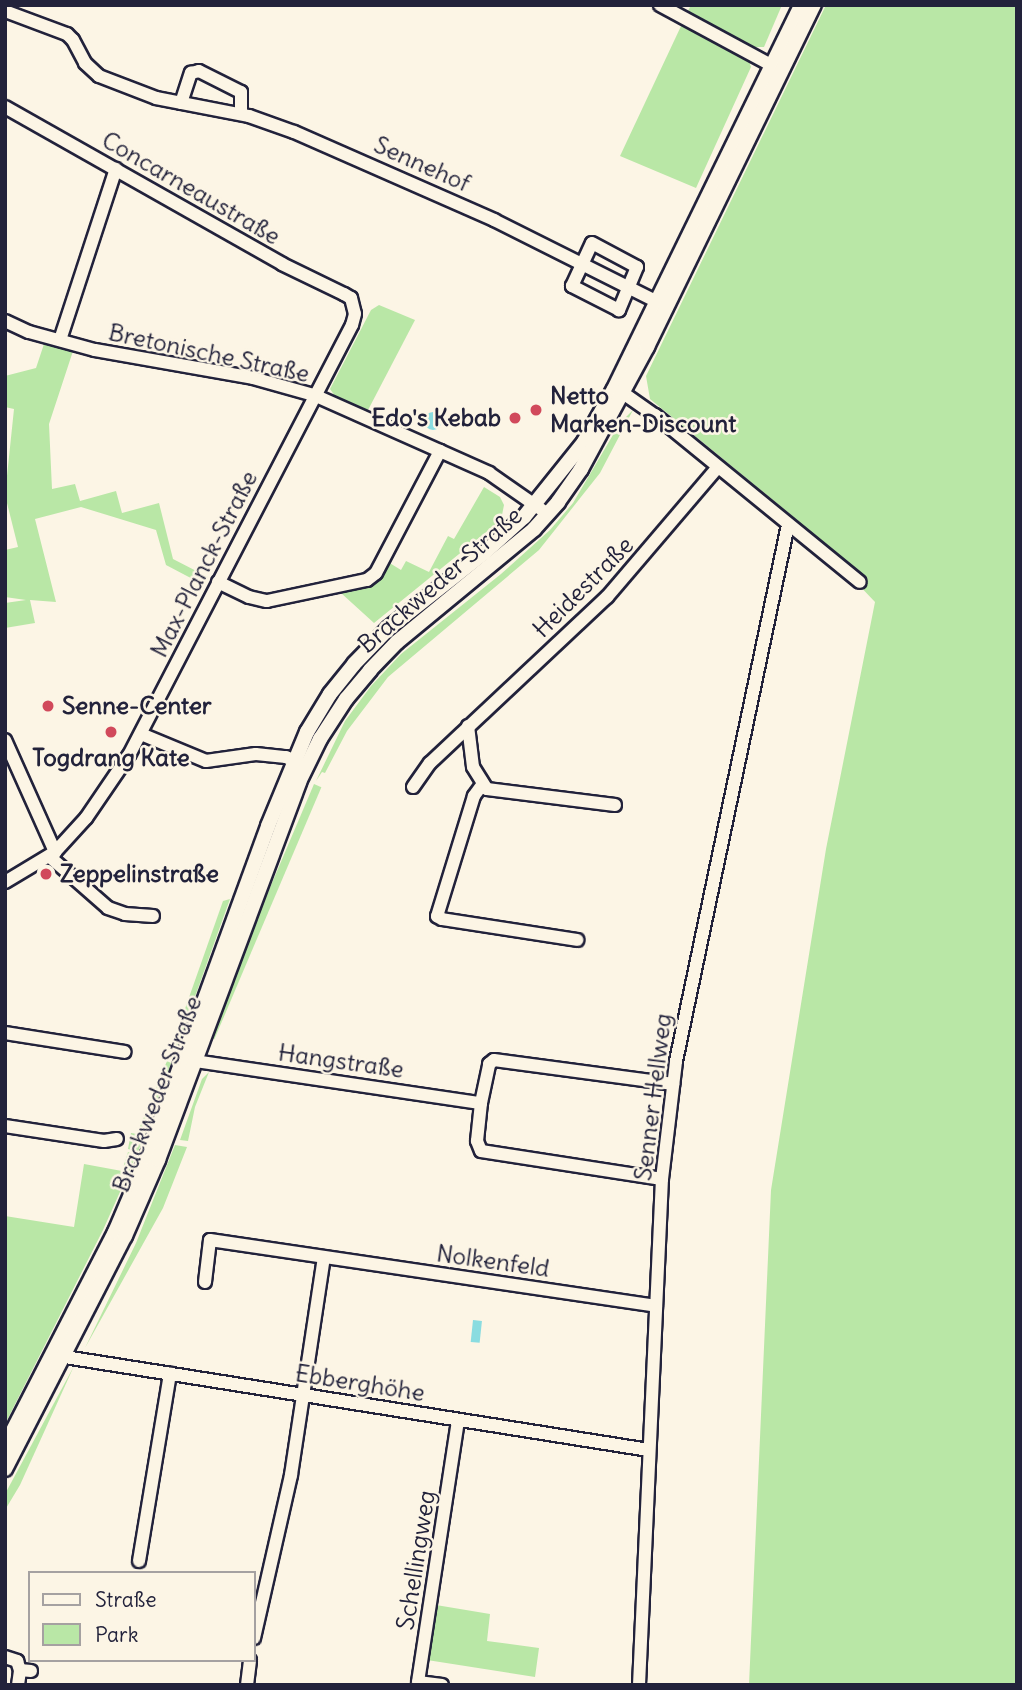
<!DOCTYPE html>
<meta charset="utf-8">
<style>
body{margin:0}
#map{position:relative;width:1022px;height:1690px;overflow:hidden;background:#fcf5e5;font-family:Delius,sans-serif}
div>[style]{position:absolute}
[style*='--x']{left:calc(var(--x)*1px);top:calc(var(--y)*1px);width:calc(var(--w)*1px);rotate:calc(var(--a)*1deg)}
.green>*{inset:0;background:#b9e7a6;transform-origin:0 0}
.water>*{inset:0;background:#8adce0;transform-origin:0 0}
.round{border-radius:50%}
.roads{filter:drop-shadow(2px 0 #22223b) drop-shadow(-2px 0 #22223b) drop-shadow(0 2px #22223b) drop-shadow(0 -2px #22223b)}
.minor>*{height:12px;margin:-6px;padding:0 6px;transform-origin:6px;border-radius:6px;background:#fcf5e5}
.major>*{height:14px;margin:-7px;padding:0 7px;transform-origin:7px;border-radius:7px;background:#fcf5e5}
.dots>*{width:19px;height:19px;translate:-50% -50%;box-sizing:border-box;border:4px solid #fcf5e5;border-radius:50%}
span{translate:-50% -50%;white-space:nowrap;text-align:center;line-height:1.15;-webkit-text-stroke:5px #fcf5e5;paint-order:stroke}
.street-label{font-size:24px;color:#22223b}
.poi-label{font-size:24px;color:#22223b;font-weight:700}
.left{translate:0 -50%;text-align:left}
.right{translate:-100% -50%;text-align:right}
.frame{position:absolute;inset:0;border:7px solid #22223b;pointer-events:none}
.legend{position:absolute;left:28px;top:1571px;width:228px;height:91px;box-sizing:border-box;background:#fcf5e5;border:2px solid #a5a1a1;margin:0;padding:9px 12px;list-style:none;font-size:21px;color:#22223b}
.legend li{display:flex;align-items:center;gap:14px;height:35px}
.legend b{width:35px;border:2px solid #a5a1a1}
</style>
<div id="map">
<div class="green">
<div style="clip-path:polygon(691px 5px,782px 5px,764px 47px,751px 47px,687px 13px)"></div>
<div style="clip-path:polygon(826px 5px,1017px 5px,1017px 1685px,749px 1685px,771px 1190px,826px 849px,875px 602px,796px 519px,650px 399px,646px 376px)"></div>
<div style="clip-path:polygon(682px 24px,748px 58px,751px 67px,696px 188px,620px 156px)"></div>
<div style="clip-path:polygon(379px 305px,415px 320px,367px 412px,335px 396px,330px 389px,371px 310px)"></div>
<div style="clip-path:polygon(44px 344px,73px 351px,49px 424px,52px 489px,75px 484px,80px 501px,116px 491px,122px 513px,159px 503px,173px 559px,208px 577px,204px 585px,166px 565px,156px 530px,81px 507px,35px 519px,56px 602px,30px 600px,35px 623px,5px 628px,5px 603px,26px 600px,5px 597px,5px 550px,18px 547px,5px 495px,14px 409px,5px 407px,5px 376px,36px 368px)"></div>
<div style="clip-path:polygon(633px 410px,600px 473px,539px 550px,388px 677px,347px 731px,325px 773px,322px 772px,316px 781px,345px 721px,371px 686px,401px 654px,501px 574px,550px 530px,573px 503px,620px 423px)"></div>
<div style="clip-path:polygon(484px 487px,500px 497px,504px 505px,501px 520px,374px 623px,341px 593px,372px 582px,388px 562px,401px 570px,406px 561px,429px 572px,448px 536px,454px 539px)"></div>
<div style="left:314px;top:784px;width:8px;height:274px;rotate:23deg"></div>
<div style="clip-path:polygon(230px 899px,173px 1058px,168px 1057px,223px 901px)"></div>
<div style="clip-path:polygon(167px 1061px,171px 1063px,138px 1152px,128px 1149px,131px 1133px,137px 1134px)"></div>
<div style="clip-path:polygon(209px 1072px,195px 1107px,188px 1141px,180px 1140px,202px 1079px)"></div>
<div style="clip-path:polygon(175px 1145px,187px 1147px,163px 1208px,85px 1348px,136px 1243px)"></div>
<div style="clip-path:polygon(128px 1152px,136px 1156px,103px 1230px,5px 1424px,5px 1216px,74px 1227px,84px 1164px,122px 1171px)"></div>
<div style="clip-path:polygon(74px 1366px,20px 1485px,5px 1510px,5px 1494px)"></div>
<div style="clip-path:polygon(436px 1605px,490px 1614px,487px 1641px,539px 1648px,535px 1677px,427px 1660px)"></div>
</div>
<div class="water">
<div class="round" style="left:424px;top:412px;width:18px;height:18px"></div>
<div style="left:473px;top:1320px;width:9px;height:22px;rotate:6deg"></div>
</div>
<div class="roads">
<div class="minor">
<div style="--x:660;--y:5;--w:126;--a:28.4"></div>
<div style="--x:5;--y:11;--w:66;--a:20.4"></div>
<div style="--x:67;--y:34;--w:8;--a:45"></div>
<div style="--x:73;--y:40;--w:26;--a:62"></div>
<div style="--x:85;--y:63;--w:19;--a:43"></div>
<div style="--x:99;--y:76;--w:61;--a:21.1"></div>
<div style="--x:156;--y:98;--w:95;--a:11"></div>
<div style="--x:249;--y:116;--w:48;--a:19.6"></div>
<div style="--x:294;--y:132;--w:219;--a:23.7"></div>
<div style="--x:494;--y:220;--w:181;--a:26.6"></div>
<div style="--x:181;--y:103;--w:32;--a:-72"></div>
<div style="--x:191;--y:73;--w:8;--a:-14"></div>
<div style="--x:199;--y:71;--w:47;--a:26.6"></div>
<div style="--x:241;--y:92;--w:22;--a:90"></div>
<div style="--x:5;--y:107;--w:318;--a:29.5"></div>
<div style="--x:282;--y:264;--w:69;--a:25.8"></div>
<div style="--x:344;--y:294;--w:8;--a:30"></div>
<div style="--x:351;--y:298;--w:16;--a:76"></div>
<div style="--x:355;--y:314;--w:11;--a:105"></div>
<div style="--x:352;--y:325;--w:484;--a:117.4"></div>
<div style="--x:129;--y:755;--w:76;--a:124.3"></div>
<div style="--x:86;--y:818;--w:46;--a:132.4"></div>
<div style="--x:55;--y:852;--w:58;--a:149"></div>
<div style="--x:592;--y:243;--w:51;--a:28.1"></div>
<div style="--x:637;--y:267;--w:47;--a:112.7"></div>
<div style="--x:619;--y:310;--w:53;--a:-152.9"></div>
<div style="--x:572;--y:286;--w:47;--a:-65.1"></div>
<div style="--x:5;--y:321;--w:26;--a:25"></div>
<div style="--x:29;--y:332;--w:68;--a:15.3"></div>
<div style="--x:95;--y:350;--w:160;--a:10"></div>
<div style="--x:253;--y:378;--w:63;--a:15.6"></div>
<div style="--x:314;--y:395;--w:192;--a:24"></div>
<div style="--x:489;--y:473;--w:65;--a:34.9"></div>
<div style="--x:60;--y:340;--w:180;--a:-71.9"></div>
<div style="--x:623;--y:393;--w:39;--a:35"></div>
<div style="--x:655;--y:415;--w:264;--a:39.2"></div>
<div style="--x:218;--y:582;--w:34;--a:26"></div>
<div style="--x:249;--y:597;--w:18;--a:13"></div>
<div style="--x:267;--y:601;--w:102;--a:-11.9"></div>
<div style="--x:367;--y:580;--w:11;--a:-38"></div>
<div style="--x:376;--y:573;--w:138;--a:-62.3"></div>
<div style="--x:468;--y:726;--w:41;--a:83"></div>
<div style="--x:473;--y:767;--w:26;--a:58"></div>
<div style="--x:487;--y:789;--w:129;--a:7.1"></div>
<div style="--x:141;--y:734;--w:70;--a:22.6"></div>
<div style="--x:206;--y:761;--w:50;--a:-8"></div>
<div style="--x:256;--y:754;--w:30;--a:6"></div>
<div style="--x:286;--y:757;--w:19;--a:25"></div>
<div style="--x:5;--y:740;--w:123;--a:65.9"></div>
<div style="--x:482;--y:785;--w:14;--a:126"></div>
<div style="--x:474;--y:796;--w:126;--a:107.1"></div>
<div style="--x:437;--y:916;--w:6;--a:31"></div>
<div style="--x:442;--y:919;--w:137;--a:8.8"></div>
<div style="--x:413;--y:787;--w:29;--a:-55"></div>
<div style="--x:430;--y:763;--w:243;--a:-43.2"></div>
<div style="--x:607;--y:597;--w:170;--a:-49.5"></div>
<div style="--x:50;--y:857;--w:77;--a:41.3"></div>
<div style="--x:108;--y:908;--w:18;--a:19"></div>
<div style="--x:125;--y:914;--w:28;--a:4"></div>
<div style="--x:5;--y:1033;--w:121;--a:9"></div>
<div style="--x:195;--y:1061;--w:289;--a:8.4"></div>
<div style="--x:5;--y:1126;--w:100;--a:8.6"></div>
<div style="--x:104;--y:1141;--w:13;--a:-9"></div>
<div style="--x:662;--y:1179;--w:183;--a:-171.2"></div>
<div style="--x:481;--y:1151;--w:11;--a:-112"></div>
<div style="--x:477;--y:1141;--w:38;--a:-84"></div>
<div style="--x:481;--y:1103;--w:40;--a:-78"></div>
<div style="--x:489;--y:1064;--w:6;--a:-39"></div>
<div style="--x:494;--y:1060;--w:181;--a:7.6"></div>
<div style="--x:205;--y:1282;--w:42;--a:-83.2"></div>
<div style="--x:210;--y:1240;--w:451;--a:8.4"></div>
<div style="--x:65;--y:1357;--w:591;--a:9.05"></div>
<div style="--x:139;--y:1561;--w:190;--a:-80.6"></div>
<div style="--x:254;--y:1638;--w:167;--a:-77.2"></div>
<div style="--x:291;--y:1475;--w:219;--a:-81.4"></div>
<div style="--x:5;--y:1657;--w:13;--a:18"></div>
<div style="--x:17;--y:1661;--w:9;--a:72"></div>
<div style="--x:18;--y:1685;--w:15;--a:-82"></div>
<div style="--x:20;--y:1670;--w:11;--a:5"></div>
<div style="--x:247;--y:1685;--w:25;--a:-83"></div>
<div style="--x:442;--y:1685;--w:24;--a:-173"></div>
<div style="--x:418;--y:1682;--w:265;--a:-81.3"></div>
<div style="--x:639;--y:1685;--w:507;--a:-87.4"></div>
<div style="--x:662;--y:1179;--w:119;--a:-83.2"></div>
<div style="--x:676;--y:1061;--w:548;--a:-78.2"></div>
</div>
<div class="major">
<div style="--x:5;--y:1446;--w:241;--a:-62.8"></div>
<div style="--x:115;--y:1232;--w:82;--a:-66.9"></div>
<div style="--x:147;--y:1157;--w:352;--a:-69.9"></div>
<div style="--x:268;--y:826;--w:102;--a:-67.5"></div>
<div style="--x:307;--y:732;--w:44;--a:-58.8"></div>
<div style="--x:330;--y:694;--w:38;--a:-51"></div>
<div style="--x:354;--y:664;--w:50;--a:-45.8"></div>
<div style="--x:389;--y:628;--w:121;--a:-38.3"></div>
<div style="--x:484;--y:553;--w:54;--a:-42"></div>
<div style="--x:524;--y:517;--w:96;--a:-51.3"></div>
<div style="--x:584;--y:442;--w:61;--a:-60.5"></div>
<div style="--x:614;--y:389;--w:427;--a:-64"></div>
<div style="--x:5;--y:1469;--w:262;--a:-62.8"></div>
<div style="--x:125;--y:1236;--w:83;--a:-66.5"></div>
<div style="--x:158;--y:1160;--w:403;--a:-69.5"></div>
<div style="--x:299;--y:782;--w:48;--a:-64"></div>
<div style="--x:320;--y:739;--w:48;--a:-57"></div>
<div style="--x:346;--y:699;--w:38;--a:-50"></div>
<div style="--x:370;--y:670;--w:39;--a:-46"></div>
<div style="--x:397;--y:642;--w:178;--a:-39.5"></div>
<div style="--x:534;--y:529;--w:36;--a:-48"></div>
<div style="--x:558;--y:502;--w:40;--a:-55.1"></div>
<div style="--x:581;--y:469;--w:139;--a:-61.6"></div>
<div style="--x:647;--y:347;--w:381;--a:-64"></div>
</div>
</div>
<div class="dots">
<div style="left:536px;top:410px;background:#d1495b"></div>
<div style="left:515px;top:418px;background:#d1495b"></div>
<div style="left:48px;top:706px;background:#d1495b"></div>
<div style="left:111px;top:732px;background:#d1495b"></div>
<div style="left:46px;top:874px;background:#d1495b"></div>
</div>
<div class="street-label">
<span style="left:422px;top:164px;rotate:24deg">Sennehof</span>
<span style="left:191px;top:188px;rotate:30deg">Concarneaustraße</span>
<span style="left:209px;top:353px;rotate:12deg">Bretonische Straße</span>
<span style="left:204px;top:564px;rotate:-63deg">Max-Planck-Straße</span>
<span style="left:440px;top:580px;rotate:-41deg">Brackweder Straße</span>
<span style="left:583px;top:587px;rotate:-45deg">Heidestraße</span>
<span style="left:341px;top:1061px;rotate:8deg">Hangstraße</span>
<span style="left:157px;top:1094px;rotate:-69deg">Brackweder Straße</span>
<span style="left:653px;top:1097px;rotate:-83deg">Senner Hellweg</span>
<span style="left:493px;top:1261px;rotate:8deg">Nolkenfeld</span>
<span style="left:360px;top:1383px;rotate:9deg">Ebberghöhe</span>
<span style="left:416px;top:1560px;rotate:-81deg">Schellingweg</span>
</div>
<div class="poi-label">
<span class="left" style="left:550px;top:410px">Netto<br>Marken-Discount</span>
<span class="right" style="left:501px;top:418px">Edo's Kebab</span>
<span class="left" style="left:62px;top:706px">Senne-Center</span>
<span style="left:111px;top:758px">Togdrang Kate</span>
<span class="left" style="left:60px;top:874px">Zeppelinstraße</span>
</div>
<div class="frame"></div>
<ul class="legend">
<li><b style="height:9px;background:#fcf5e5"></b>Straße</li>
<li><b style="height:19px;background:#b9e7a6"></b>Park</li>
</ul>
</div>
